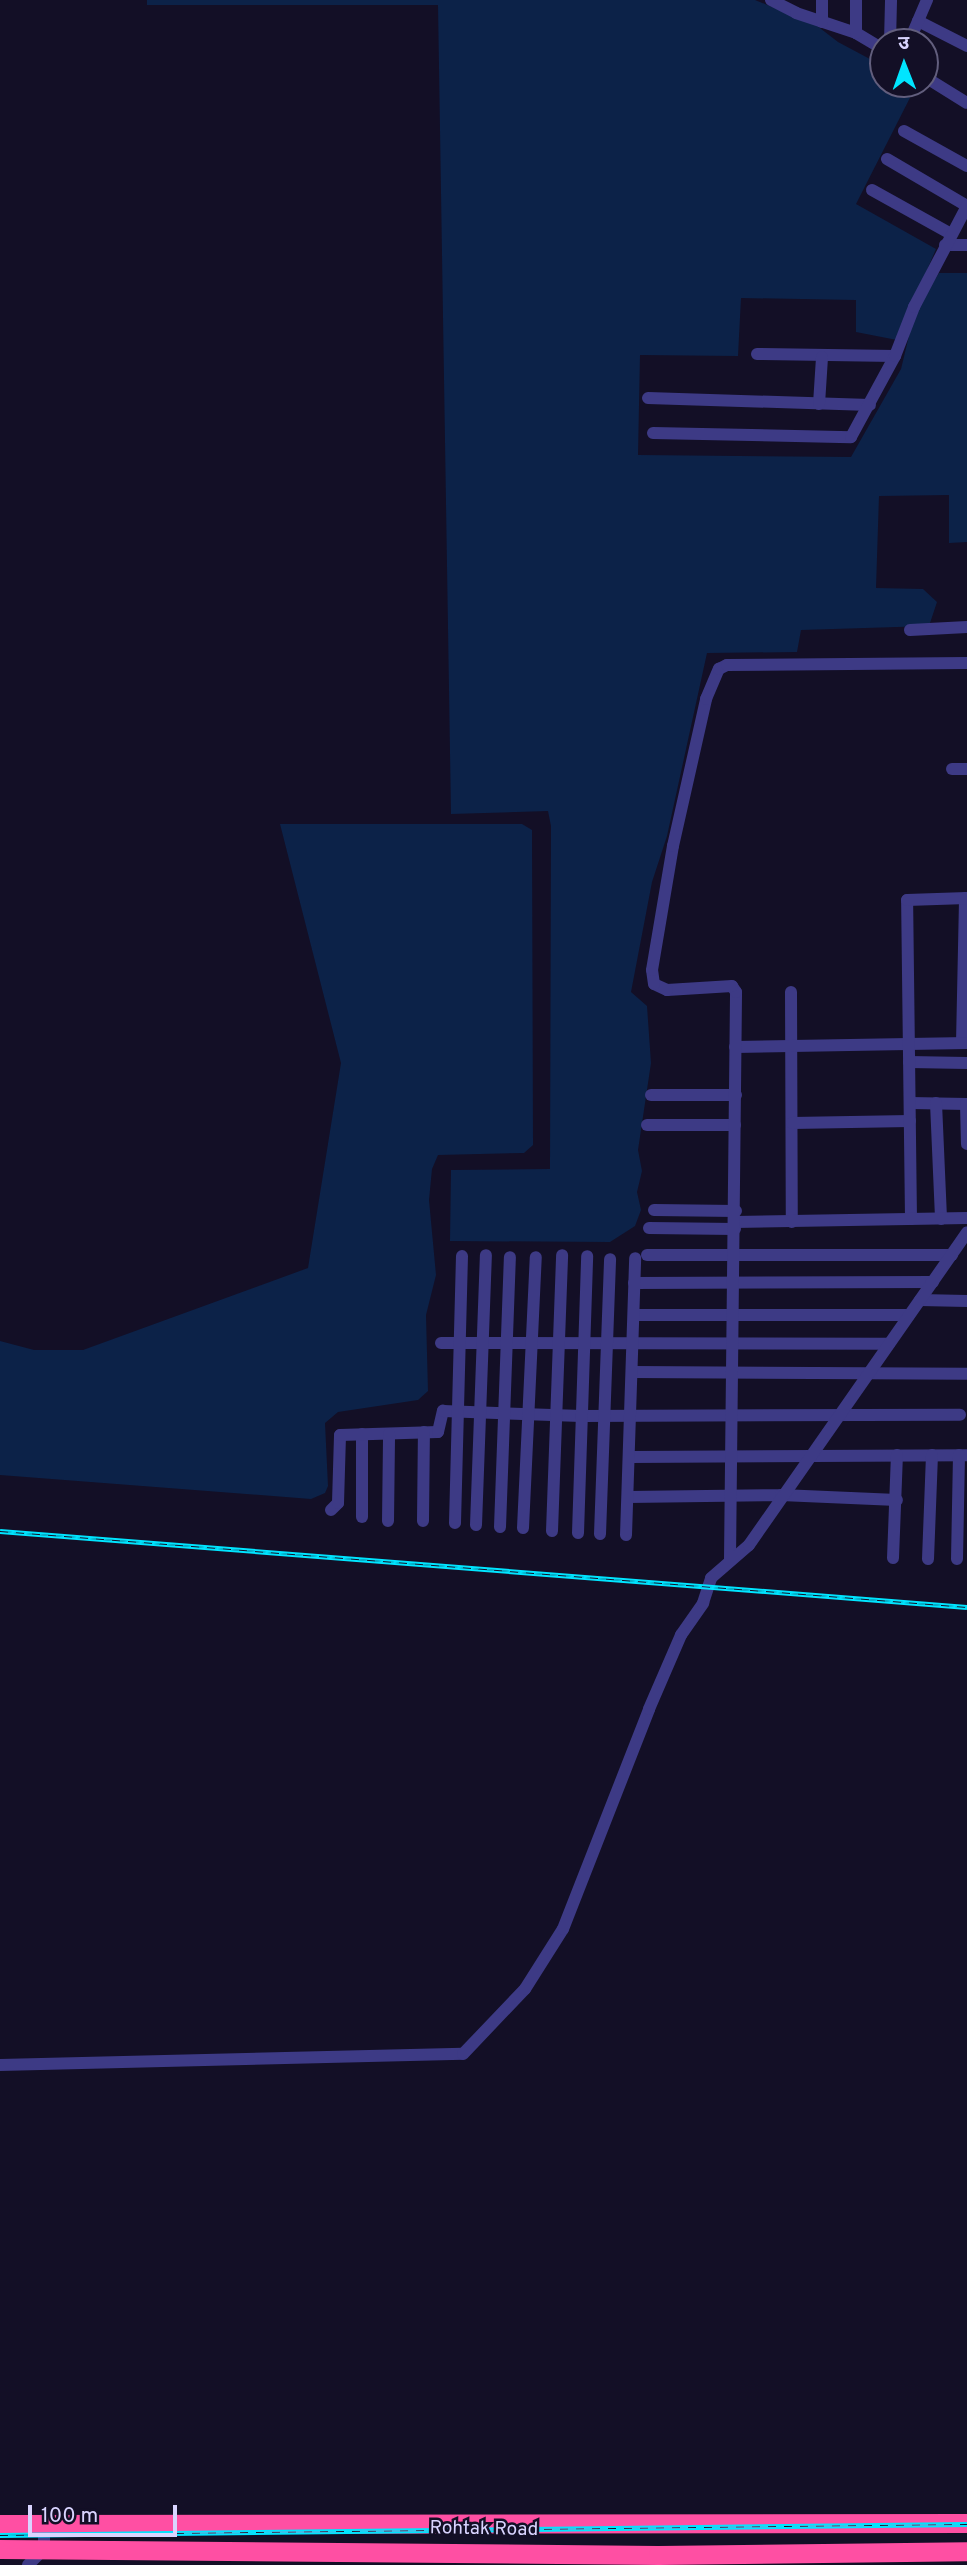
<!DOCTYPE html>
<meta charset="utf-8">
<style>
body{margin:0}
#map{position:relative;width:967px;height:2565px;overflow:hidden;background:#130f26;font-family:Overpass,"Noto Sans Devanagari",sans-serif}
div>[style]{position:absolute}
[style*='--x']{left:calc(var(--x)*1px);top:calc(var(--y)*1px);width:calc(var(--w)*1px);rotate:calc(var(--a)*1deg)}
.water>*{inset:0;background:#0c2248}
.minor>*{height:12px;margin:-6px;padding:0 6px;transform-origin:6px;border-radius:6px;background:#3d3a85}
.highway>*{height:19px;margin:-9.5px;padding:0 9.5px;transform-origin:9.5px;border-radius:9.5px;background:#ff4fa3}
.rail>*{height:5px;margin-top:-2.5px;transform-origin:0;background:repeating-linear-gradient(90deg,#130f26 0 8px,#00e5ff 0 16px);box-sizing:border-box;border-block:2px solid #00e5ff}
span{translate:-50% -50%;white-space:nowrap;text-align:center;line-height:1.15;-webkit-text-stroke:5px #130f26;paint-order:stroke}
.street-label{font-size:19px;color:#d9d4ff}
.north{position:absolute;left:869px;top:28px;width:70px;height:70px;box-sizing:border-box;background:#130f26;border:2px solid #625e7d;border-radius:50%;rotate:359deg;font-size:19px;font-weight:700;line-height:28px;text-align:center;color:#d9d4ff}
.north::after{content:'';display:block;margin:auto;width:24px;height:32px;background:#00e5ff;clip-path:polygon(50% 0,100% 100%,50% 72%,0 100%)}
.scale{position:absolute;left:28px;top:2505px;width:149px;height:32px;box-sizing:border-box;border:4px solid #d9d4ff;border-top:0;padding-left:9px;font-size:21px;line-height:24px;white-space:nowrap;color:#d9d4ff;-webkit-text-stroke:5px #130f26;paint-order:stroke}
</style>
<div id="map">
<div class="water">
<div style="clip-path:polygon(147px 0,755px 0,816px 25px,838px 42px,883px 66px,883px 84px,917px 84px,856px 204px,936px 249px,897px 340px,856px 332px,856px 300px,741px 298px,738px 356px,640px 355px,638px 455px,851px 457px,901px 369px,915px 311px,939px 273px,967px 273px,967px 542px,949px 543px,949px 495px,879px 496px,876px 588px,923px 589px,937px 602px,929px 626px,801px 630px,797px 652px,707px 653px,667px 836px,652px 882px,631px 992px,647px 1006px,651px 1063px,638px 1150px,642px 1171px,637px 1192px,641px 1210px,635px 1226px,610px 1242px,450px 1241px,451px 1170px,550px 1169px,551px 826px,548px 811px,451px 814px,438px 5px,147px 5px)"></div>
<div style="clip-path:polygon(280px 824px,522px 824px,532px 830px,533px 1145px,524px 1153px,438px 1155px,432px 1169px,429px 1200px,436px 1275px,426px 1315px,428px 1391px,418px 1400px,338px 1412px,325px 1423px,328px 1486px,325px 1493px,311px 1499px,0 1475px,0 1341px,34px 1350px,83px 1350px,308px 1268px,341px 1063px)"></div>
</div>
<div class="minor">
<div style="--x:771;--y:0;--w:28;--a:27"></div>
<div style="--x:796;--y:13;--w:63;--a:18.4"></div>
<div style="--x:856;--y:33;--w:31;--a:31"></div>
<div style="--x:918;--y:21;--w:55;--a:27"></div>
<div style="--x:822;--y:22;--w:22;--a:-90"></div>
<div style="--x:856;--y:33;--w:33;--a:-90"></div>
<div style="--x:890;--y:42;--w:42;--a:-88.6"></div>
<div style="--x:909;--y:42;--w:46;--a:-66.8"></div>
<div style="--x:925;--y:77;--w:49;--a:31.8"></div>
<div style="--x:904;--y:131;--w:72;--a:29.1"></div>
<div style="--x:887;--y:159;--w:93;--a:30.4"></div>
<div style="--x:872;--y:190;--w:90;--a:29.1"></div>
<div style="--x:945;--y:245;--w:22;--a:0"></div>
<div style="--x:757;--y:354;--w:138;--a:0.8"></div>
<div style="--x:648;--y:398;--w:222;--a:1.8"></div>
<div style="--x:819;--y:404;--w:47;--a:-86.3"></div>
<div style="--x:653;--y:433;--w:198;--a:1.2"></div>
<div style="--x:851;--y:437;--w:92;--a:-61.5"></div>
<div style="--x:895;--y:356;--w:53;--a:-68.8"></div>
<div style="--x:914;--y:307;--w:114;--a:-62.3"></div>
<div style="--x:910;--y:630;--w:57;--a:-3"></div>
<div style="--x:952;--y:769;--w:15;--a:0"></div>
<div style="--x:791;--y:992;--w:230;--a:89.8"></div>
<div style="--x:962;--y:1043;--w:145;--a:-88.8"></div>
<div style="--x:735;--y:1047;--w:232;--a:-1"></div>
<div style="--x:909;--y:1062;--w:58;--a:1"></div>
<div style="--x:651;--y:1095;--w:85;--a:0"></div>
<div style="--x:910;--y:1103;--w:57;--a:1"></div>
<div style="--x:936;--y:1103;--w:116;--a:87.5"></div>
<div style="--x:966;--y:1104;--w:40;--a:88.6"></div>
<div style="--x:792;--y:1123;--w:118;--a:-1"></div>
<div style="--x:647;--y:1125;--w:88;--a:0"></div>
<div style="--x:654;--y:1210;--w:82;--a:0.7"></div>
<div style="--x:911;--y:1219;--w:319;--a:-90.7"></div>
<div style="--x:907;--y:900;--w:60;--a:-1.9"></div>
<div style="--x:735;--y:1222;--w:232;--a:-1"></div>
<div style="--x:649;--y:1228;--w:86;--a:0.7"></div>
<div style="--x:647;--y:1255;--w:305;--a:0"></div>
<div style="--x:634;--y:1283;--w:299;--a:-0.2"></div>
<div style="--x:920;--y:1300;--w:47;--a:1.2"></div>
<div style="--x:634;--y:1315;--w:275;--a:0"></div>
<div style="--x:441;--y:1343;--w:448;--a:0.1"></div>
<div style="--x:632;--y:1372;--w:335;--a:0.3"></div>
<div style="--x:362;--y:1434;--w:83;--a:90"></div>
<div style="--x:630;--y:1457;--w:337;--a:-0.3"></div>
<div style="--x:628;--y:1497;--w:153;--a:-0.7"></div>
<div style="--x:781;--y:1495;--w:116;--a:2.5"></div>
<div style="--x:331;--y:1510;--w:10;--a:-45"></div>
<div style="--x:338;--y:1503;--w:68;--a:-88.3"></div>
<div style="--x:340;--y:1435;--w:98;--a:-1.8"></div>
<div style="--x:438;--y:1432;--w:22;--a:-77"></div>
<div style="--x:443;--y:1411;--w:138;--a:2.1"></div>
<div style="--x:581;--y:1416;--w:379;--a:-0.2"></div>
<div style="--x:388;--y:1521;--w:87;--a:-89.3"></div>
<div style="--x:423;--y:1521;--w:89;--a:-89.4"></div>
<div style="--x:455;--y:1523;--w:267;--a:-88.5"></div>
<div style="--x:476;--y:1525;--w:270;--a:-87.9"></div>
<div style="--x:500;--y:1527;--w:270;--a:-87.9"></div>
<div style="--x:523;--y:1528;--w:271;--a:-87.3"></div>
<div style="--x:552;--y:1531;--w:276;--a:-87.9"></div>
<div style="--x:578;--y:1533;--w:277;--a:-88.1"></div>
<div style="--x:600;--y:1534;--w:275;--a:-87.9"></div>
<div style="--x:626;--y:1535;--w:277;--a:-88.1"></div>
<div style="--x:893;--y:1558;--w:103;--a:-87.8"></div>
<div style="--x:730;--y:1559;--w:567;--a:-89.39"></div>
<div style="--x:736;--y:992;--w:7;--a:-124"></div>
<div style="--x:732;--y:986;--w:65;--a:176.5"></div>
<div style="--x:667;--y:990;--w:14;--a:-155"></div>
<div style="--x:654;--y:984;--w:14;--a:-98"></div>
<div style="--x:652;--y:970;--w:126;--a:-80.4"></div>
<div style="--x:673;--y:846;--w:151;--a:-77.3"></div>
<div style="--x:706;--y:699;--w:33;--a:-67"></div>
<div style="--x:719;--y:669;--w:9;--a:-27"></div>
<div style="--x:727;--y:665;--w:240;--a:-0.5"></div>
<div style="--x:928;--y:1559;--w:104;--a:-87.8"></div>
<div style="--x:957;--y:1559;--w:104;--a:-88.9"></div>
<div style="--x:0;--y:2065;--w:463;--a:-1.4"></div>
<div style="--x:463;--y:2054;--w:90;--a:-46.4"></div>
<div style="--x:525;--y:1989;--w:71;--a:-57.7"></div>
<div style="--x:563;--y:1929;--w:236;--a:-68.6"></div>
<div style="--x:649;--y:1709;--w:81;--a:-66.6"></div>
<div style="--x:681;--y:1635;--w:39;--a:-55"></div>
<div style="--x:703;--y:1603;--w:26;--a:-72"></div>
<div style="--x:711;--y:1578;--w:50;--a:-41"></div>
<div style="--x:749;--y:1545;--w:381;--a:-55.1"></div>
<div style="--x:28;--y:2565;--w:23;--a:-45"></div>
<div style="--x:44;--y:2549;--w:25;--a:-90"></div>
</div>
<div class="highway">
<div style="--x:0;--y:2524;--w:967;--a:-0.06"></div>
<div style="--x:0;--y:2549;--w:658;--a:0.52"></div>
<div style="--x:658;--y:2555;--w:309;--a:-0.7"></div>
</div>
<div class="rail">
<div style="--x:0;--y:1531;--w:970;--a:4.49"></div>
<div style="--x:0;--y:2535;--w:967;--a:-0.65"></div>
</div>
<div class="street-label">
<span style="left:484px;top:2530px;rotate:1deg">Rohtak Road</span>
</div>
<div class="north">उ</div>
<div class="scale">100 m</div>
</div>
